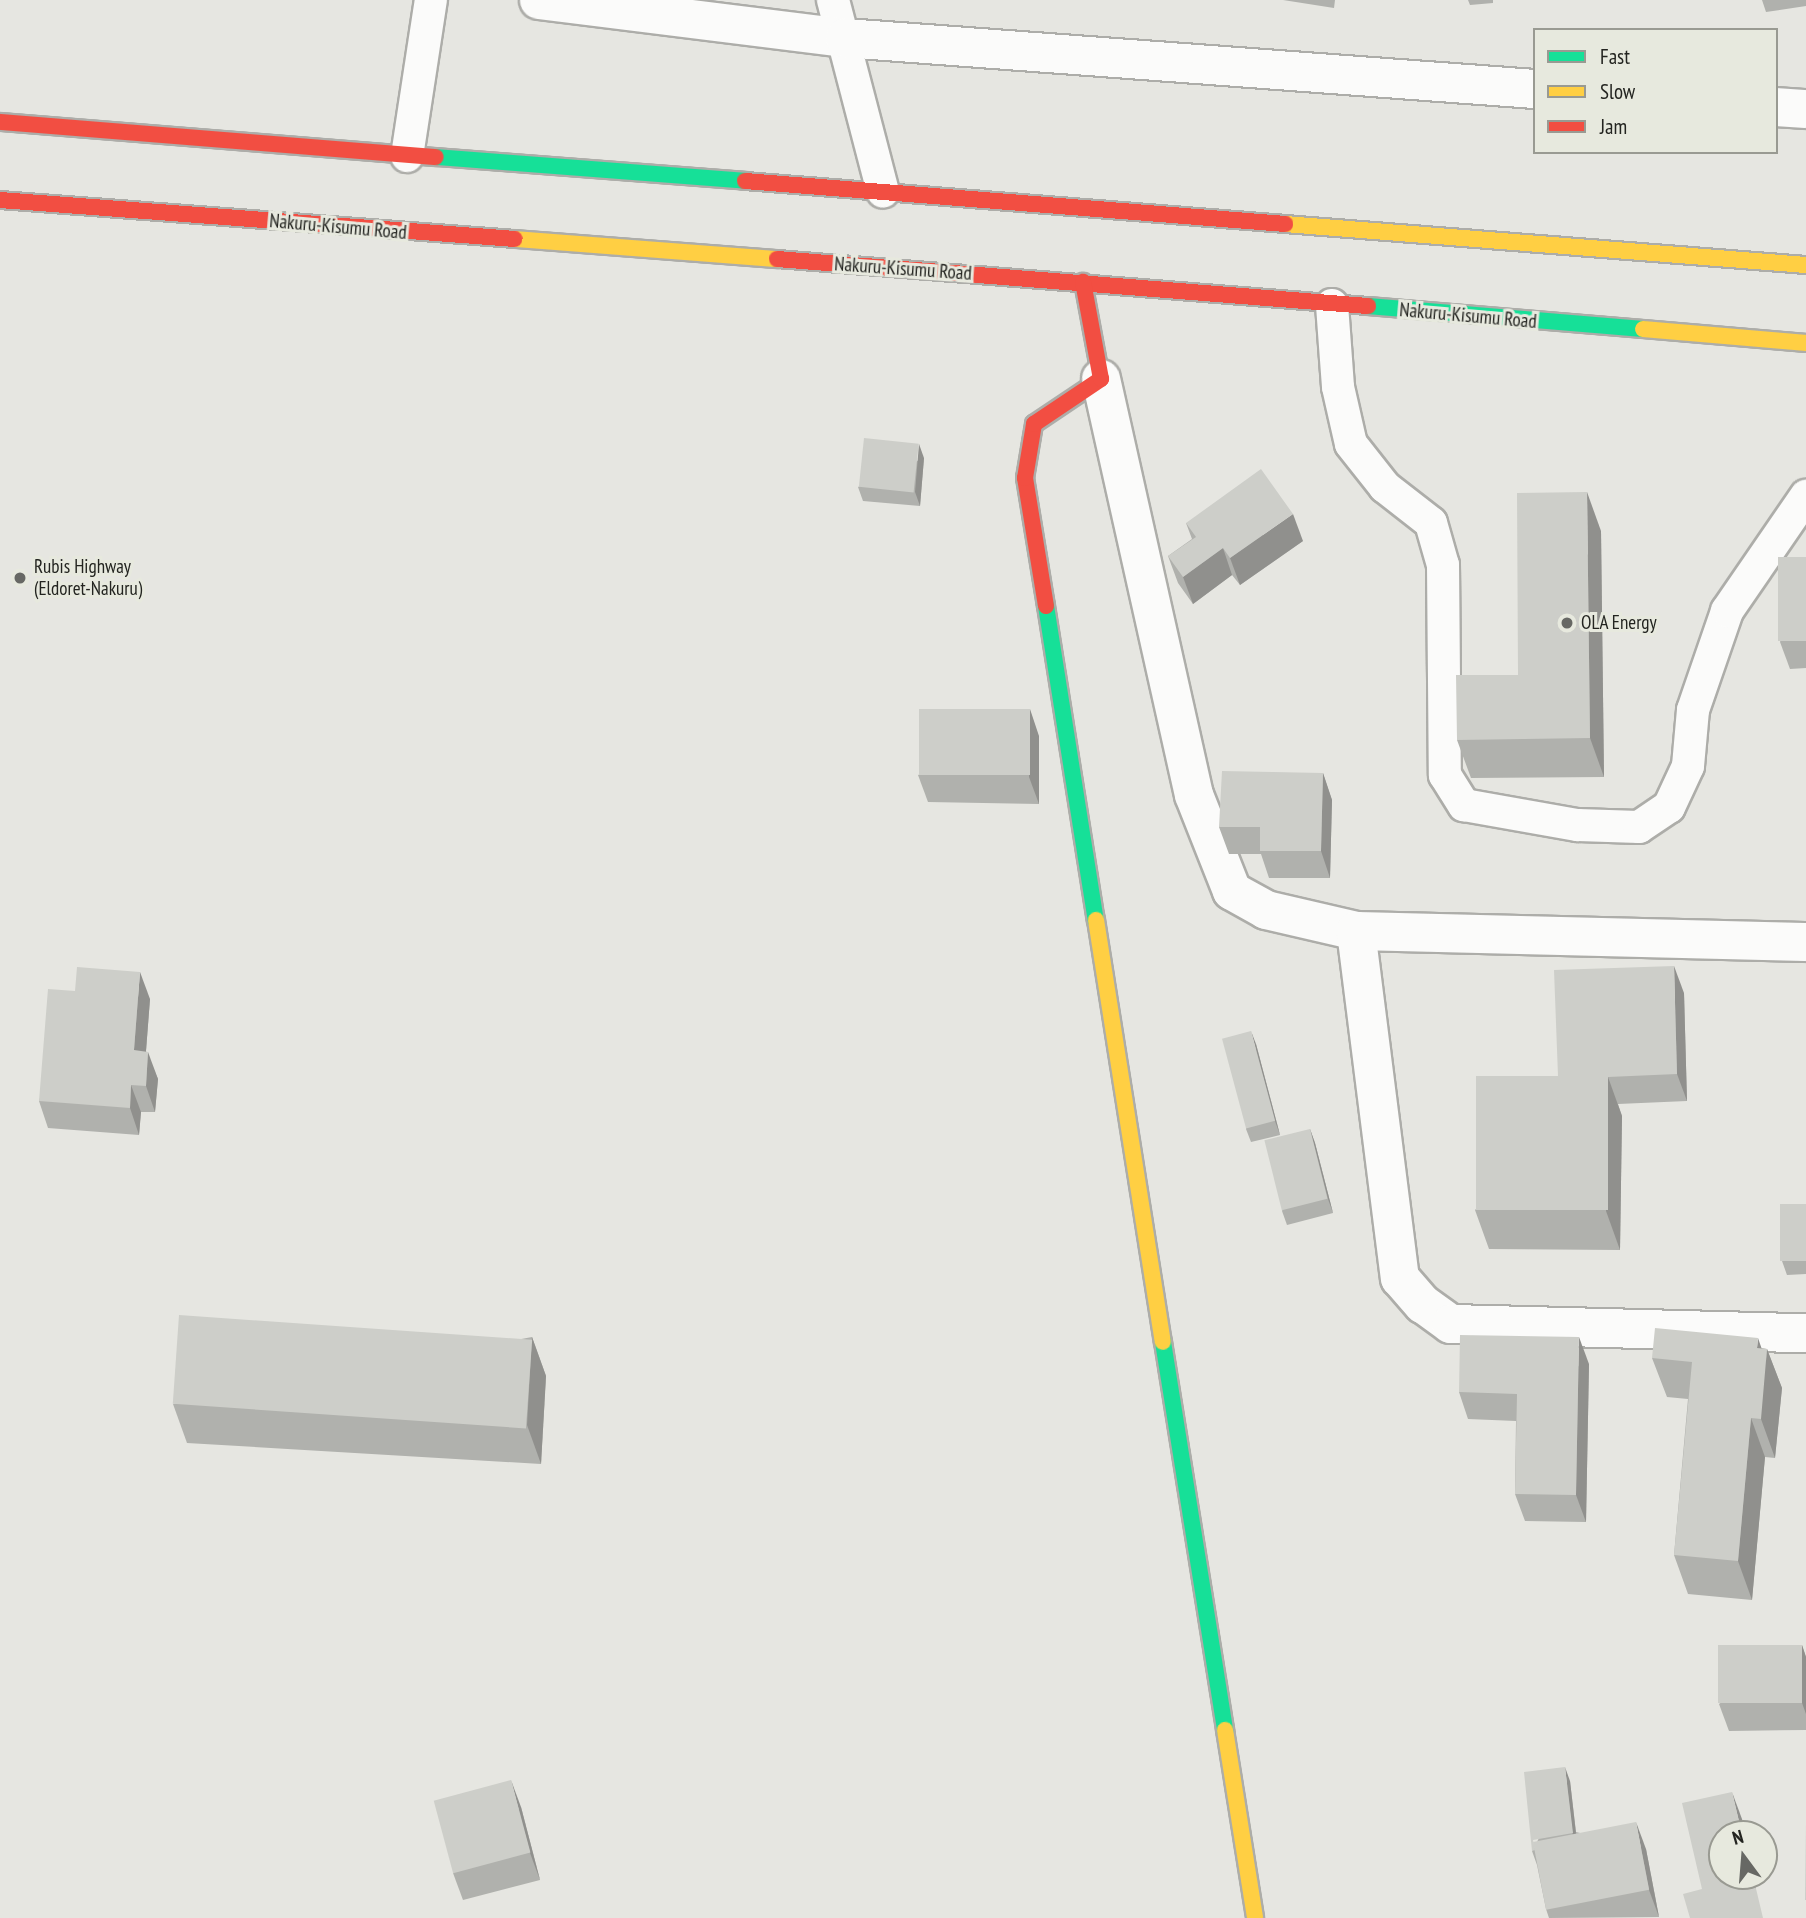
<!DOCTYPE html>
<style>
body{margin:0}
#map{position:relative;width:1806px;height:1918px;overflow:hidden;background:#e6e6e1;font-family:"PT Sans Narrow",sans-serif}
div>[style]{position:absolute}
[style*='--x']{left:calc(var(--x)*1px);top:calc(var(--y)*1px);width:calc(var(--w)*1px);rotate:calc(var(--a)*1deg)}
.roads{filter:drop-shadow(2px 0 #adada9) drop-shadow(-2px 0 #adada9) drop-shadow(0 2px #adada9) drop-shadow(0 -2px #adada9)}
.lane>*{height:32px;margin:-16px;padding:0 16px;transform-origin:16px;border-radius:16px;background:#fbfbfa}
.street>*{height:38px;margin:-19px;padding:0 19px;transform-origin:19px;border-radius:19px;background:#fbfbfa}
.fast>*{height:16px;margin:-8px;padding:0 8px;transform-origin:8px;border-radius:8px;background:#16e098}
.slow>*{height:16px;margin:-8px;padding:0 8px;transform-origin:8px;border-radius:8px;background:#ffcf43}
.jam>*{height:16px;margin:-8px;padding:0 8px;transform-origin:8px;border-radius:8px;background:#f24e42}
.wall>*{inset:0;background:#b0b1ad}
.shaded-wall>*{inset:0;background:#90908d;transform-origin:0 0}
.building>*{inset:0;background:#cdcec9;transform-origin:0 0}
.dots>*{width:19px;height:19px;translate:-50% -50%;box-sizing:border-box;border:4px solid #e7e9de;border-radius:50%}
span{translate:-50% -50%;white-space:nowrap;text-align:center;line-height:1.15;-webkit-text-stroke:6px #e7e9de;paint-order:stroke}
.street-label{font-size:19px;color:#232420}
.poi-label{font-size:19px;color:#232420}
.left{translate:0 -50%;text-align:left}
.legend{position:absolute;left:1533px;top:28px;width:245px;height:126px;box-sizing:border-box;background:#e7e9de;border:2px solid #999a92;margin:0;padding:9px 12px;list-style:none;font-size:21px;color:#232420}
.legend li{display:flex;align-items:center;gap:14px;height:35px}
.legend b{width:35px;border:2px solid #999a92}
.north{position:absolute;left:1708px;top:1820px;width:70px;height:70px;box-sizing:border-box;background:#e7e9de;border:2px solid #999a92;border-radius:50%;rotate:344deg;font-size:19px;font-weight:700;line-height:28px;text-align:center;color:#232420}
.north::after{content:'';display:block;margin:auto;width:24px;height:32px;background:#676864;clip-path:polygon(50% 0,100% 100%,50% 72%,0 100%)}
</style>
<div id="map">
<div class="roads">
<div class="lane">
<div style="--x:833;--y:0;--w:198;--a:75.4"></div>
<div style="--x:407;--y:156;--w:158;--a:-81.3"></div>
<div style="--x:1332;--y:305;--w:82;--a:85.8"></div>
<div style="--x:1338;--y:387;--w:58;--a:77.2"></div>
<div style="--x:1351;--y:444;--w:55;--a:51.7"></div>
<div style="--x:1385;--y:487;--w:58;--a:38"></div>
<div style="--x:1431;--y:523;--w:44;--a:74.1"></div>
<div style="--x:1443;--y:565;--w:210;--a:89.5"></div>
<div style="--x:1445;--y:775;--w:36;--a:58"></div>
<div style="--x:1464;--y:805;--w:116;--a:10"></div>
<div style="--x:1578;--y:825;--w:61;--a:1.9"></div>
<div style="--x:1639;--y:827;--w:36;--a:-34"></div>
<div style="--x:1669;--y:807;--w:45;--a:-65.1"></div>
<div style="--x:1688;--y:766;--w:56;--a:-84.9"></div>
<div style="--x:1693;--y:710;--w:105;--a:-71"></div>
<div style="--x:1727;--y:611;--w:140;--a:-55.5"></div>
</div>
<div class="street">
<div style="--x:539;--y:0;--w:308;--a:7.1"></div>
<div style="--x:845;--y:38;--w:692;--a:4.23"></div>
<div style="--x:1776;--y:107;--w:30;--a:4"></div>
<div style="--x:1101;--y:379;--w:426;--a:77.4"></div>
<div style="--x:1194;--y:795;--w:103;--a:68.4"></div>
<div style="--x:1232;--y:891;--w:39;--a:29"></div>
<div style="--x:1266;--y:910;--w:92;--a:13.1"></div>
<div style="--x:1356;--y:931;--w:450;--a:1.4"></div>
<div style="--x:1356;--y:931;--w:350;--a:82.8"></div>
<div style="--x:1400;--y:1278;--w:35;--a:49"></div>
<div style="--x:1423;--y:1304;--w:34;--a:36"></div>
<div style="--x:1451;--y:1324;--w:355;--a:1.5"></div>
</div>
<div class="fast">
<div style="--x:436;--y:157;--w:310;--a:4.4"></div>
<div style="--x:1368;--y:306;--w:276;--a:4.8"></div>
<div style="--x:1046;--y:606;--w:318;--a:81"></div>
<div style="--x:1163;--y:1342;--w:393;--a:80.9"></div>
</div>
<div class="slow">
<div style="--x:1285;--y:224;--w:523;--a:4.5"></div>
<div style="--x:515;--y:239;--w:263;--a:4.4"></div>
<div style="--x:1643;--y:329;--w:164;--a:4.9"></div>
<div style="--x:1096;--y:920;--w:427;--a:81"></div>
<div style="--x:1225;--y:1730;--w:190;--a:80.9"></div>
</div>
<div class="jam">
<div style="--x:0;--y:122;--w:437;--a:4.6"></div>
<div style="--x:745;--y:181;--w:542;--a:4.55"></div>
<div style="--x:0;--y:200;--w:516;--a:4.33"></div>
<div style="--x:777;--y:259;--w:593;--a:4.55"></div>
<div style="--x:1046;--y:606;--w:130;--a:-99.3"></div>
<div style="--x:1025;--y:478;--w:55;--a:-80.5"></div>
<div style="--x:1034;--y:424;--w:81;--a:-33.9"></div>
<div style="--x:1101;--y:379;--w:99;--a:-100.5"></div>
</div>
</div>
<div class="wall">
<div style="clip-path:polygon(1283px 0,1335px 0,1334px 8px)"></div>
<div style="clip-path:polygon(1468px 0,1493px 0,1493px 3px,1470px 5px)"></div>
<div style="clip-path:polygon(1762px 0,1806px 0,1806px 6px,1766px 12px)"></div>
<div style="clip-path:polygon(924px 458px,920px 506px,863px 501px,858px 487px)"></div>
<div style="clip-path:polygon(1186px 523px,1303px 541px,1240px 585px,1232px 575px,1193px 604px,1178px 583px,1168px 556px,1192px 539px)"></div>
<div style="clip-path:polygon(1601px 531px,1604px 777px,1471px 778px,1457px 740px,1518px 675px)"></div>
<div style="clip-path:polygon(1806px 557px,1806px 668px,1790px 669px,1780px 642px)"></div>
<div style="clip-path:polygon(1039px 736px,1039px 804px,928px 802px,918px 775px)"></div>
<div style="clip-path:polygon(1323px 773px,1332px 800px,1330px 878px,1269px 878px,1261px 854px,1229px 854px,1219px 827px)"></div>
<div style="clip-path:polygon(75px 991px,150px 999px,146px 1051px,158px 1079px,155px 1112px,141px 1112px,139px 1135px,48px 1128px,39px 1101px)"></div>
<div style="clip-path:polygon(1684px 993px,1687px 1101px,1618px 1104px,1622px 1116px,1620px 1250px,1489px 1249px,1475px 1210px)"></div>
<div style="clip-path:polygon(1256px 1044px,1280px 1135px,1251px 1142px,1246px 1129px)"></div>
<div style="clip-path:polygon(1310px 1129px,1315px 1143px,1333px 1213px,1287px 1225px,1282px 1211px)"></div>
<div style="clip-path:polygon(1806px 1204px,1806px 1274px,1787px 1275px,1782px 1261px)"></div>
<div style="clip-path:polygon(532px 1337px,546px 1376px,541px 1464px,187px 1443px,173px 1404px)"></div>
<div style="clip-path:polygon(1762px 1348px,1767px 1349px,1782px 1388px,1775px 1458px,1765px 1457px,1752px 1600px,1688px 1594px,1674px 1555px,1688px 1399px,1667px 1397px,1652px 1358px)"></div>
<div style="clip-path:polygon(1589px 1364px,1586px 1522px,1525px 1521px,1515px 1494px,1516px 1421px,1468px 1419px,1459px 1392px)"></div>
<div style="clip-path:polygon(1802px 1645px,1806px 1657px,1806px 1730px,1729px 1731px,1719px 1704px)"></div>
<div style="clip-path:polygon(1570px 1781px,1576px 1832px,1646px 1849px,1659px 1917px,1549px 1918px,1546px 1909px,1537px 1865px,1532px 1851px)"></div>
<div style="clip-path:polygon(521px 1807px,540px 1880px,463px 1900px,453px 1873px)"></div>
</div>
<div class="shaded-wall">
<div style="clip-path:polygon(919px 444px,924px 458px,920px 506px,915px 492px)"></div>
<div style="clip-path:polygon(1587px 492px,1601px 531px,1604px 777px,1590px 738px)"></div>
<div style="clip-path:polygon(1293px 514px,1303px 541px,1240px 585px,1230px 558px)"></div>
<div style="clip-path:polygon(1223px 548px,1232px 575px,1193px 604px,1183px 577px)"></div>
<div style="clip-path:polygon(1030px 709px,1039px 736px,1039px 804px,1029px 777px)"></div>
<div style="clip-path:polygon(1323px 773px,1332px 800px,1330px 878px,1321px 851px)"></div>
<div style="clip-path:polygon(1674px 966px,1684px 993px,1687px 1101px,1677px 1074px)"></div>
<div style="clip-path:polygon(140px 972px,150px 999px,144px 1077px,134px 1050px)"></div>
<div style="clip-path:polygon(1251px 1031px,1256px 1044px,1280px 1135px,1275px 1121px)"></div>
<div style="clip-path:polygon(148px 1052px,158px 1079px,155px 1112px,146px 1086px)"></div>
<div style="clip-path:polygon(1608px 1077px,1622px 1116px,1620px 1250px,1606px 1211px)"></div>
<div style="clip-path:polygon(131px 1085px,141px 1112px,139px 1135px,130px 1108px)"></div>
<div style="clip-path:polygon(1310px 1129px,1315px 1143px,1333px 1213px,1328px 1199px)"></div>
<div style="clip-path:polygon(532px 1337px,546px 1376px,541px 1464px,527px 1425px)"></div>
<div style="clip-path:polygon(1579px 1337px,1589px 1364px,1586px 1522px,1576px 1495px)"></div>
<div style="clip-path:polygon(1758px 1338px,1766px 1361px,1767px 1349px,1782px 1388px,1775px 1458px,1761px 1419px,1757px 1348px)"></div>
<div style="clip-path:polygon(1751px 1418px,1765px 1457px,1752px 1600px,1738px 1561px)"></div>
<div style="clip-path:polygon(1802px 1645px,1806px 1657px,1806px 1714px,1802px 1703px)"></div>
<div style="clip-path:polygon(1565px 1767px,1570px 1781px,1579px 1860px,1574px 1846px)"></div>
<div style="clip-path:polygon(511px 1780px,521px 1807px,540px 1880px,530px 1853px)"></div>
<div style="clip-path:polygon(1732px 1792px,1742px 1819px,1746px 1834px,1742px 1834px)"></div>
<div style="clip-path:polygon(1636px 1822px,1646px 1849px,1659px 1917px,1649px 1890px)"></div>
<div style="left:1753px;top:1876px;width:3px;height:43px"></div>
</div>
<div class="building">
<div style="left:864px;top:438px;width:55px;height:49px;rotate:6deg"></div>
<div style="clip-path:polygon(1261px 469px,1293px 514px,1230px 558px,1223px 548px,1183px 577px,1168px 556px,1196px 537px,1186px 523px)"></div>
<div style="clip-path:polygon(1587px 492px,1590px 738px,1457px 740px,1456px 675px,1518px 675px,1517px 493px)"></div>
<div style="left:1806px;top:557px;width:84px;height:28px;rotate:90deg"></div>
<div style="left:919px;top:709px;width:111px;height:66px"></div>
<div style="clip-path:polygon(1222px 771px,1323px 773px,1321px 851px,1260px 851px,1260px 827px,1219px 827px)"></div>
<div style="clip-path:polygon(1674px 966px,1677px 1074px,1608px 1077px,1558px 1076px,1554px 970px)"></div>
<div style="clip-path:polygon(77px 967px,140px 972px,134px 1050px,148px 1052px,146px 1086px,131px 1085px,130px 1108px,39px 1101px,48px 989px,75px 991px)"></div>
<div style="left:1251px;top:1031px;width:93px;height:30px;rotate:75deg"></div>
<div style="left:1476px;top:1076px;width:132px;height:134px"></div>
<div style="left:1310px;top:1129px;width:72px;height:47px;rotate:76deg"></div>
<div style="left:1780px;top:1204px;width:26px;height:57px"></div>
<div style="left:179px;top:1315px;width:354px;height:89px;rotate:4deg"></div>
<div style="clip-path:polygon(1655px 1328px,1758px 1338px,1757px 1348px,1767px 1349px,1761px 1419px,1751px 1418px,1738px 1561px,1674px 1555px,1692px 1362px,1652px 1358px)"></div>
<div style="clip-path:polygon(1460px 1335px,1579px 1337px,1576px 1495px,1515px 1494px,1517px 1394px,1459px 1392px)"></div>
<div style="left:1802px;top:1645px;width:58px;height:84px;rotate:90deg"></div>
<div style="clip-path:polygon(1565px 1767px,1573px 1833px,1533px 1840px,1535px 1850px,1532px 1851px,1524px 1772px)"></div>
<div style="left:511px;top:1780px;width:75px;height:80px;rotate:75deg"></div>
<div style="clip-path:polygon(1732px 1792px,1742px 1834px,1722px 1834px,1722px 1876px,1753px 1876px,1763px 1918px,1690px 1918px,1683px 1894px,1702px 1889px,1682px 1803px)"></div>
<div style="left:1636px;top:1822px;width:69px;height:105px;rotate:79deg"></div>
<div style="clip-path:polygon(1806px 1823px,1806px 1900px,1805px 1900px)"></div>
</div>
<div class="dots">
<div style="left:20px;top:578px;background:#676864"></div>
<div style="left:1567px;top:623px;background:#676864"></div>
</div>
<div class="street-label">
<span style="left:338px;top:227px;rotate:5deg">Nakuru-Kisumu Road</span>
<span style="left:903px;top:269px;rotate:4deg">Nakuru-Kisumu Road</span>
<span style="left:1468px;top:316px;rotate:5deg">Nakuru-Kisumu Road</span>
</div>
<div class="poi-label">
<span class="left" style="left:34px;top:578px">Rubis Highway<br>(Eldoret-Nakuru)</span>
<span class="left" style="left:1581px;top:623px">OLA Energy</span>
</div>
<ul class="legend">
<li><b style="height:9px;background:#16e098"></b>Fast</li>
<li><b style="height:9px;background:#ffcf43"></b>Slow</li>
<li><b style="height:9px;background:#f24e42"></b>Jam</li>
</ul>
<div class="north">N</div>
</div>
